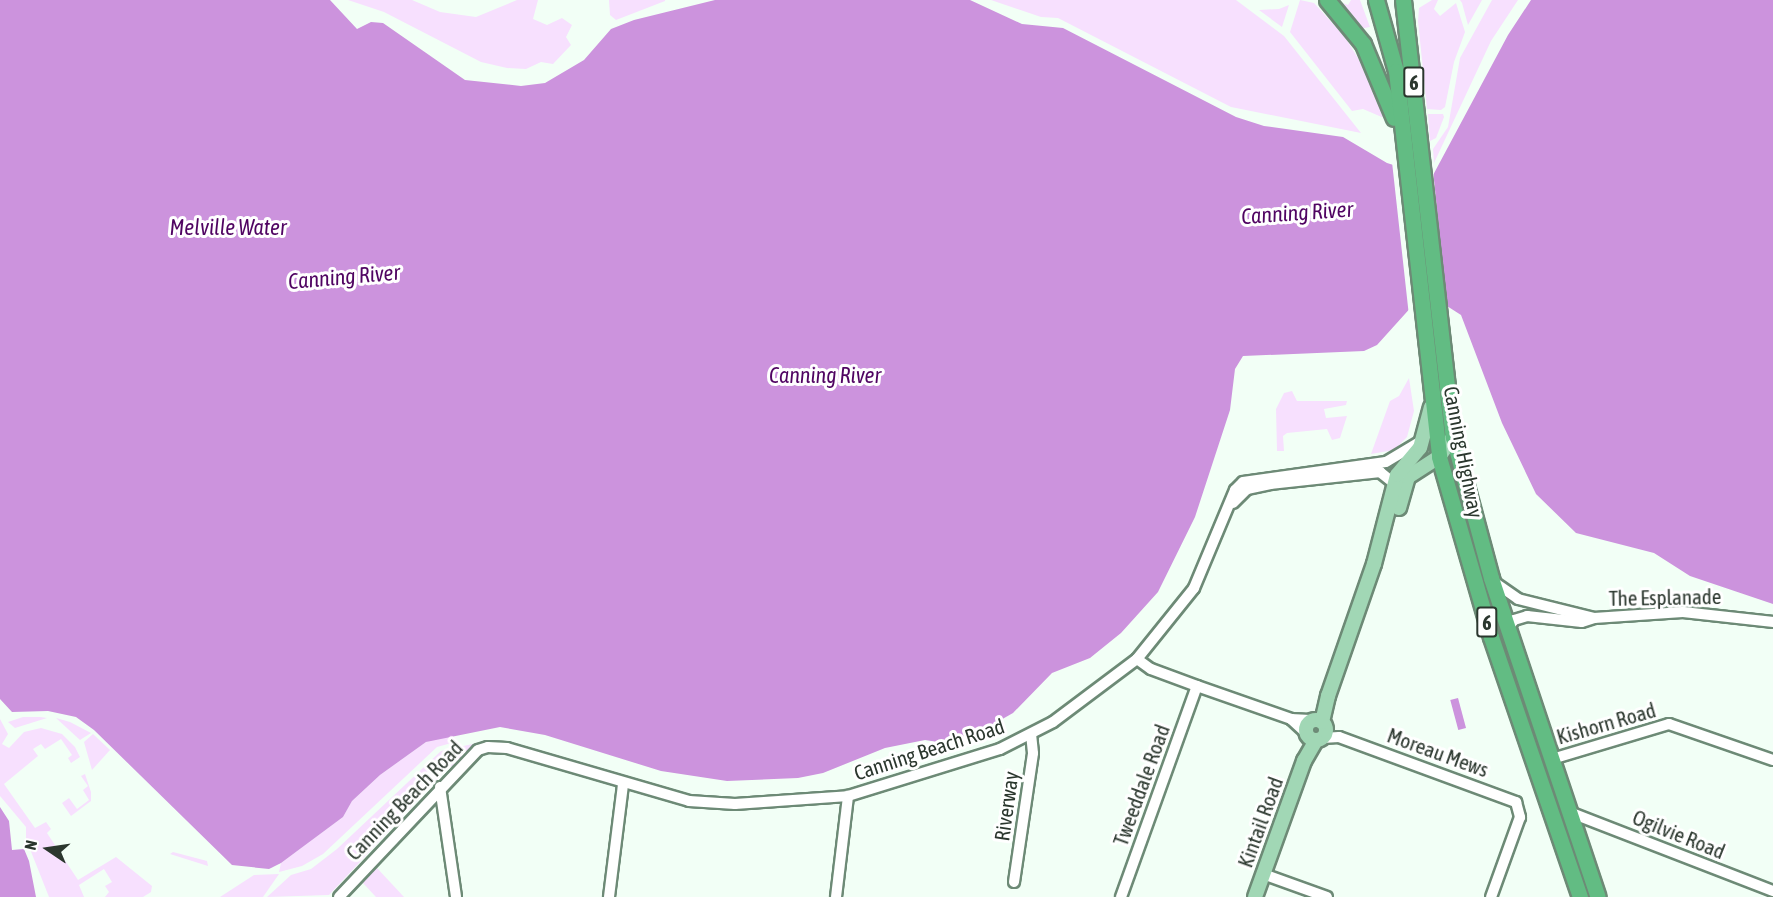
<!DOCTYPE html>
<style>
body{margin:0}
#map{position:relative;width:1773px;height:897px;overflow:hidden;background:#f2fff6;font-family:"Asap Condensed",sans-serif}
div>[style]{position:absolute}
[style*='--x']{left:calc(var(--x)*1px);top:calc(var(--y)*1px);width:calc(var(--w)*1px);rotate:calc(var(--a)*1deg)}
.green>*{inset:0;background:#f7e0fe}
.water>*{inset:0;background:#cc93dd;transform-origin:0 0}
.pier>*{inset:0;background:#f2fff6}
.roads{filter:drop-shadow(2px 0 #6d8a76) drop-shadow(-2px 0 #6d8a76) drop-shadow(0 2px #6d8a76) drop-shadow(0 -2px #6d8a76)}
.minor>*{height:10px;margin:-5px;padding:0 5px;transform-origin:5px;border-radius:5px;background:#fff}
.major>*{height:14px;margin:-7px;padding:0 7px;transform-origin:7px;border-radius:7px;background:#a1d7b5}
.major>.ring{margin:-7px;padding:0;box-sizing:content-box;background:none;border:14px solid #a1d7b5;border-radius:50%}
.highway>*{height:15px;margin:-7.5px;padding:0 7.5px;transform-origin:7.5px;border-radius:7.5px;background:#62bc83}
span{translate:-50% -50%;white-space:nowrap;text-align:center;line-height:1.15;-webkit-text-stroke:6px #fff;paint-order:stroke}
.shield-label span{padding:2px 4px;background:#fff;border:2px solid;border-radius:4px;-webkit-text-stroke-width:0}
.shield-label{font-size:20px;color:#2b372e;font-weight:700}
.street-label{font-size:21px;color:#2b372e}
.water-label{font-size:22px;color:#500462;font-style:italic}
.north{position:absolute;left:18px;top:819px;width:60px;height:60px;-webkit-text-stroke:4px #fff;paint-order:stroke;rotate:283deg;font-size:16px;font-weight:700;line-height:24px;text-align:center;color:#2b372e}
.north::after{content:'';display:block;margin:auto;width:21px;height:27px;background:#2b372e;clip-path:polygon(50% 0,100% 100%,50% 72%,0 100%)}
</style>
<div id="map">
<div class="green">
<div style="clip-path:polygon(348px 0,412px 0,440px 12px,476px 17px,517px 0,538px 0,533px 19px,547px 25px,562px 18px,572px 25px,566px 37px,571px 45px,553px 64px,541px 62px,526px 69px,507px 68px,481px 62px,384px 12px)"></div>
<div style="clip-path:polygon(609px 0,665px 0,665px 1px,616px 20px,610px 15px)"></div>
<div style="clip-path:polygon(991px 0,1236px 0,1284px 36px,1361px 133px,1231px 107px,1058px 18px,1041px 17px)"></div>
<div style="clip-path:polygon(1300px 0,1314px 3px,1345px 37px,1375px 86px,1384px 118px,1363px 109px,1352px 111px,1290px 32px)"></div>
<div style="clip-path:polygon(1335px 0,1348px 5px,1351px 0,1360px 0,1370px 27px,1359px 29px)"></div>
<div style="clip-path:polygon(1432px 0,1438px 0,1434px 9px,1440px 16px,1456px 3px,1465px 32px,1454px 62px,1445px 107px,1441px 110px,1427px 109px,1418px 21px,1419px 8px)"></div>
<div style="clip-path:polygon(1460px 0,1482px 0,1468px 25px,1462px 3px)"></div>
<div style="clip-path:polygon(1492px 0,1518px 0,1491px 41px,1434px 163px,1433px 149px,1448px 127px,1460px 58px)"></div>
<div style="clip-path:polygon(1289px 5px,1282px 27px,1259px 10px,1279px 9px)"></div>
<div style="clip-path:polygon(1428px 114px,1443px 114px,1444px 117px,1436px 138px,1430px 141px)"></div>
<div style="clip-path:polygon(1409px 378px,1414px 411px,1407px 437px,1394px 450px,1371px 454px,1390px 401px,1399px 396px)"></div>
<div style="clip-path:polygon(1292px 391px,1297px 401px,1347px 401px,1346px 405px,1324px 409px,1326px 418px,1347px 416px,1340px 438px,1332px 440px,1327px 429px,1287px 433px,1283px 436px,1284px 451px,1277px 451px,1276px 409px,1284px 393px)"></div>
<div style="clip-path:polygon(23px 717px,40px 717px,47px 718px,15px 728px,8px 722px)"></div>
<div style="clip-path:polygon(56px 718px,70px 722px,91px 733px,80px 740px)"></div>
<div style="clip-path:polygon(0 719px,8px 734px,2px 744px,9px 748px,24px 732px,41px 728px,62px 734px,75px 747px,80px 757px,71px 763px,68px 758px,72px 755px,61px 739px,45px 749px,41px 744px,33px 749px,38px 756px,4px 784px,35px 828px,46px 822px,51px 829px,47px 833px,78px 880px,116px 857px,152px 886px,151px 892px,143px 897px,105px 897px,109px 892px,105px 886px,112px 882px,104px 869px,79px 885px,84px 897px,49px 897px,26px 839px,26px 827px,0 796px)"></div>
<div style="clip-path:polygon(452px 733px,455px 742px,437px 747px,323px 854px,302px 866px,279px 872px,281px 863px,343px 817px,352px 801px,380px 775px,426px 742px)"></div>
<div style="clip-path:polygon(93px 734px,110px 750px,92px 770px,84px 742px)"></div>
<div style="clip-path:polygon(486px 741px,445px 771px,329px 895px,267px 897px,291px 875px,311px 869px,337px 849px,441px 751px)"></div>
<div style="clip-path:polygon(85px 774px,91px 792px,91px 801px,71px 816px,62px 803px,69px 798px,77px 809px,89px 800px,83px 790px,88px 786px,81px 776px)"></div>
<div style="clip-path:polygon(173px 852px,207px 861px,208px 866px,170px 854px)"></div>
<div style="clip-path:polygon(377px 868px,404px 897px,376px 897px,362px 882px)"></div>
<div style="clip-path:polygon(279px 874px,263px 897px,220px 897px,254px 875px)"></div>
</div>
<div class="water">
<div style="clip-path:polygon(0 0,330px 0,357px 29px,371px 22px,383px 23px,465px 80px,521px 86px,545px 83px,584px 60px,611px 29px,634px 20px,715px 0,970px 0,1022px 24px,1063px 28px,1236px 117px,1264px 126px,1343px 137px,1387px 163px,1432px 177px,1508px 35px,1531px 0,1773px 0,1773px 604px,1690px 576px,1654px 553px,1576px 533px,1536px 494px,1502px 423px,1461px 315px,1436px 299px,1414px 304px,1377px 345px,1364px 351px,1243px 356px,1235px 369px,1230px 410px,1195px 517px,1158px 592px,1121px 633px,1090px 658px,1052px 673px,1013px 713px,983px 730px,944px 743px,925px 740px,885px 748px,823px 773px,798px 778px,727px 781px,661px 771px,545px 735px,500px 727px,426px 742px,380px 775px,352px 801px,343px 817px,281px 863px,269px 869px,232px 865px,94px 730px,76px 717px,48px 711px,12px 712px,0 699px)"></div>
<div style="left:1458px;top:698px;width:31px;height:8px;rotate:75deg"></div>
<div style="clip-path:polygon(0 807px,9px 821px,12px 850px,24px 849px,29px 861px,36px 897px,0 897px)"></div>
</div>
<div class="pier">
<div style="clip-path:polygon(1392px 162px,1431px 174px,1433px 170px,1447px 309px,1436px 302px,1416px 307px,1409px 316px)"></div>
</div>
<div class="roads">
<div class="minor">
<div style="--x:1233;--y:503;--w:20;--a:-45"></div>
<div style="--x:1247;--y:489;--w:24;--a:-12"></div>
<div style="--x:1270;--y:484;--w:111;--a:-6.2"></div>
<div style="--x:1380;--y:472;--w:19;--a:39"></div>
<div style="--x:1494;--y:582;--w:29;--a:35"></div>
<div style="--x:1518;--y:599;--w:78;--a:14"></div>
<div style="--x:1507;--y:629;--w:11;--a:-52"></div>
<div style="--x:1514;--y:620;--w:14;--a:-17"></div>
<div style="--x:1527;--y:616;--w:55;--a:6.2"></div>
<div style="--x:1582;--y:622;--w:13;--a:-18"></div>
<div style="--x:1594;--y:618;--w:89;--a:-3.9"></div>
<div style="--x:1683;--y:612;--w:91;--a:6.3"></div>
<div style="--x:1137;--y:659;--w:17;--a:36"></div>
<div style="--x:1151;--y:669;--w:49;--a:20.3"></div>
<div style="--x:1197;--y:686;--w:100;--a:19.3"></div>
<div style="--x:1291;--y:719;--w:19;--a:3"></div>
<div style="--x:1291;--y:719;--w:19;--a:43"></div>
<div style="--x:1322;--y:738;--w:17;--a:-3"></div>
<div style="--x:1339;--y:737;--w:189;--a:20.2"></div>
<div style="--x:1516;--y:802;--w:16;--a:75"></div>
<div style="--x:1520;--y:817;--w:85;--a:109.9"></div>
<div style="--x:1552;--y:759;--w:122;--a:-16.7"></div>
<div style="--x:1669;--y:724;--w:110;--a:19.1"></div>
<div style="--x:440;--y:787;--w:111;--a:81.7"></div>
<div style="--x:1569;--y:812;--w:219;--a:21.2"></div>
<div style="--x:1263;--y:874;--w:68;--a:19.8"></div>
<div style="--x:1014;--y:882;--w:130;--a:-81.6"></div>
<div style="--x:1033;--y:753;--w:18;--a:-96"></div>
<div style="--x:339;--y:897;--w:202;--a:-46.6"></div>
<div style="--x:478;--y:750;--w:10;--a:-17"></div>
<div style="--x:488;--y:747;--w:19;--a:3"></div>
<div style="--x:507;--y:748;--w:190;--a:16.2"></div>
<div style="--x:689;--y:801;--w:46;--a:3.7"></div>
<div style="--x:735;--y:804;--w:113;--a:-4"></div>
<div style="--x:848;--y:796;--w:159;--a:-17.2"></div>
<div style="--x:1000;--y:749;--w:59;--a:-27"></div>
<div style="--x:1053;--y:722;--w:105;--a:-36.9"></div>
<div style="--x:1137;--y:659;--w:91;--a:-51.2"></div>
<div style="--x:1194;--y:588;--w:106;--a:-67.3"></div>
<div style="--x:1235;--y:490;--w:11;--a:-45"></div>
<div style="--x:1243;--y:482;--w:144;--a:-8"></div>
<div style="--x:1386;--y:462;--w:39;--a:-31"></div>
<div style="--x:609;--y:897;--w:114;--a:-82.9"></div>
<div style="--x:836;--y:897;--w:102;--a:-83.2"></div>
<div style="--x:1121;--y:897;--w:224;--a:-70.2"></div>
</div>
<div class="major">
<div style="--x:1399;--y:508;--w:32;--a:-74"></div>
<div style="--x:1408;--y:477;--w:37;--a:-33"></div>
<div style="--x:1439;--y:457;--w:24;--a:-55"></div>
<div class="ring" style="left:1306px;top:720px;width:6px;height:6px"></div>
<div style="--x:1322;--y:722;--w:27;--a:-77"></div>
<div style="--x:1328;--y:696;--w:140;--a:-70.8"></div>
<div style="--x:1374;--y:564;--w:92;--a:-75.5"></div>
<div style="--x:1397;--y:475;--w:35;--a:-50"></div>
<div style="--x:1420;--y:448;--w:42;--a:-75"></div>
<div style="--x:1255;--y:897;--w:145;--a:-70.2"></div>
<div style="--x:1304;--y:761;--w:24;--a:-60"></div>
</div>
<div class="highway">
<div style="--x:1327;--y:0;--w:57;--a:50.7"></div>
<div style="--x:1363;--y:44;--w:80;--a:67.3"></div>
<div style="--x:1376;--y:0;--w:74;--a:74.3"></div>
<div style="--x:1396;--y:71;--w:388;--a:83.6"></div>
<div style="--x:1439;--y:457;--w:187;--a:73.9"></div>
<div style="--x:1491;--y:637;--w:275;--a:71.1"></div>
<div style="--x:1403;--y:0;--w:440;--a:83.5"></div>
<div style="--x:1453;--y:437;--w:146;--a:74.9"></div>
<div style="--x:1491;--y:578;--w:336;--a:71.5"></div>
</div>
</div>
<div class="shield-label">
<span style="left:1414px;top:82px">6</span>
<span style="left:1487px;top:622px">6</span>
</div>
<div class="street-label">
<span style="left:1464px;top:452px;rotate:79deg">Canning Highway</span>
<span style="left:1665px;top:597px;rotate:-1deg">The Esplanade</span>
<span style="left:1606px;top:723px;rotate:-16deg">Kishorn Road</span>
<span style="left:929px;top:749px;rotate:-18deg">Canning Beach Road</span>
<span style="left:1438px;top:752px;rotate:20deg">Moreau Mews</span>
<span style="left:1141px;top:785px;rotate:-70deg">Tweeddale Road</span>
<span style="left:404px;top:800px;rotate:-46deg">Canning Beach Road</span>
<span style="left:1006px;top:806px;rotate:-82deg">Riverway</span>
<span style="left:1260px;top:822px;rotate:-70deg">Kintail Road</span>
<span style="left:1679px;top:834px;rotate:22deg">Ogilvie Road</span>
</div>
<div class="water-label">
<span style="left:1297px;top:213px;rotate:-4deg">Canning River</span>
<span style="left:228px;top:228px">Melville Water</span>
<span style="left:344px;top:277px;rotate:-5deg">Canning River</span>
<span style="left:825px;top:376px">Canning River</span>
</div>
<div class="north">N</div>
</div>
